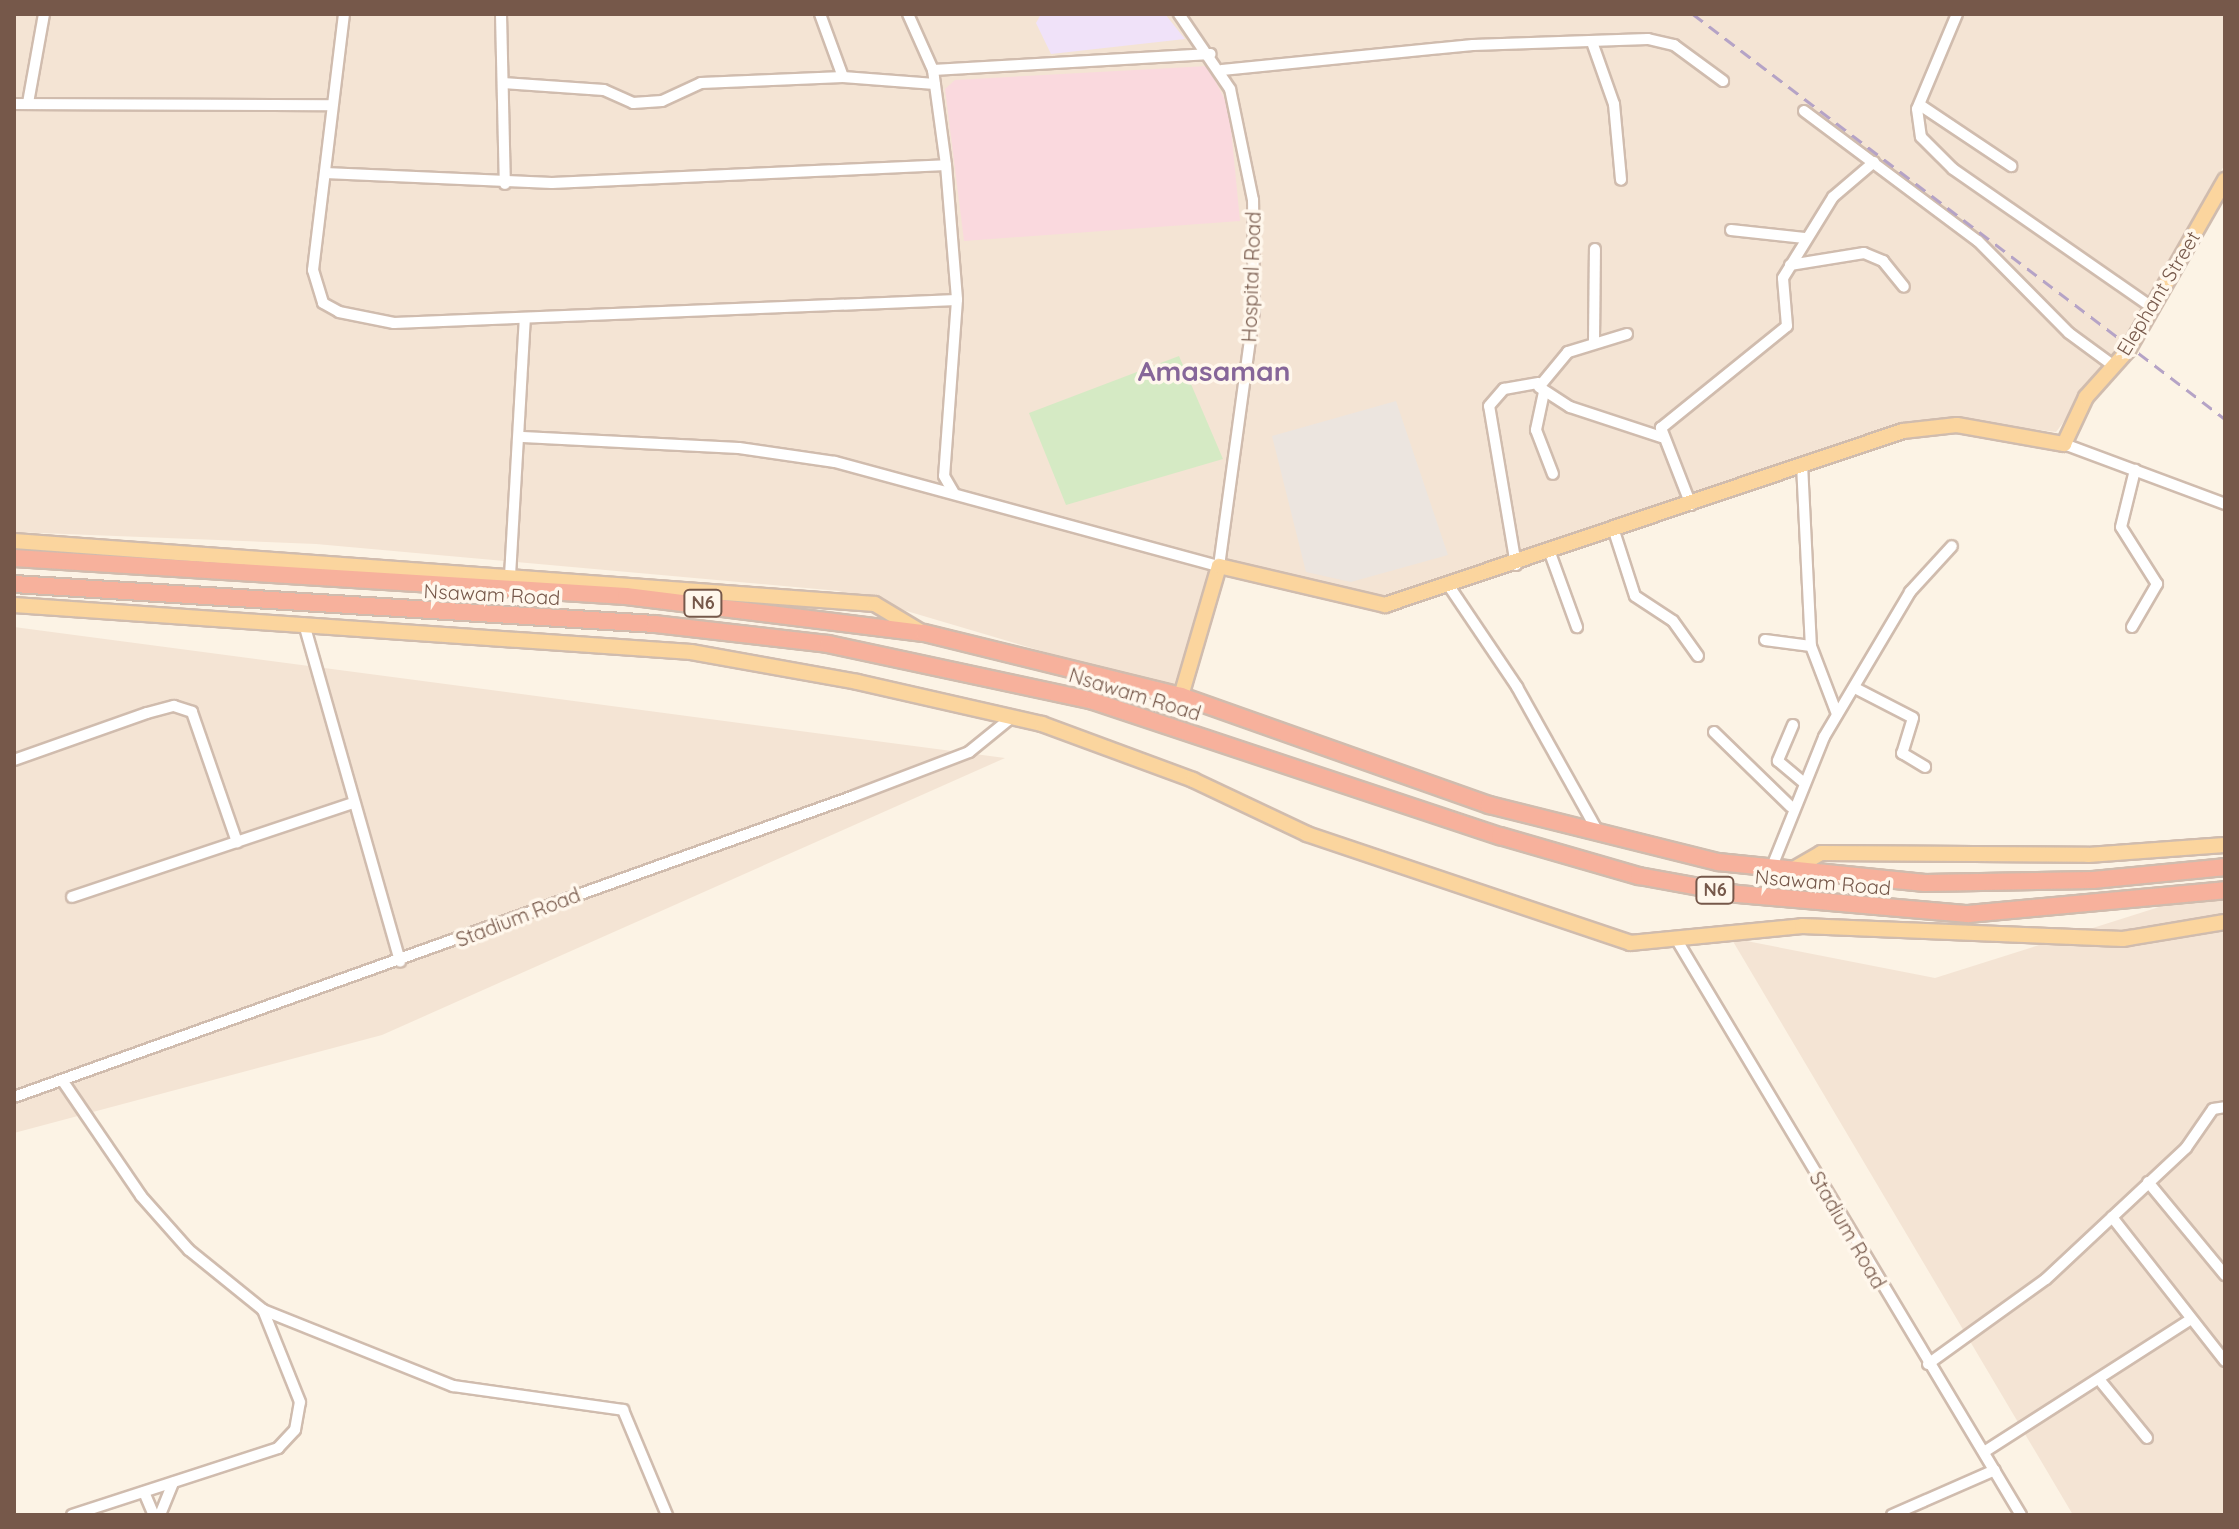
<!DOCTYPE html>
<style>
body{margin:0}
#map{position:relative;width:2239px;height:1529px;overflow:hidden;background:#fcf3e5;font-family:Quicksand,sans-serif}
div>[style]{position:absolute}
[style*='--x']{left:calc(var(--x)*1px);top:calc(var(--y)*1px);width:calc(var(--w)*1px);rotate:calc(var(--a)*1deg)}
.residential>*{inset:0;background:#f4e4d4}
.industrial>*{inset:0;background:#ece5df}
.education>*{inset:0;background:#f0e2f9}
.medical>*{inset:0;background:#fad9de}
.green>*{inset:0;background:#d5eac4}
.roads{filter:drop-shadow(2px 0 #d0bcae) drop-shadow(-2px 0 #d0bcae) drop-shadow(0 2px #d0bcae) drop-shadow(0 -2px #d0bcae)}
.minor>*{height:10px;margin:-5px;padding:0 5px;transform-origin:5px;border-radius:5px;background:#fff}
.major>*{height:14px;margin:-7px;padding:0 7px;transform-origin:7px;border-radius:7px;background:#fbd59e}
.highway>*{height:16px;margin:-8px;padding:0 8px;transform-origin:8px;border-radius:8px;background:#f7b19c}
.rail>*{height:3px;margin-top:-1.5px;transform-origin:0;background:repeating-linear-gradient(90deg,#b5a3c6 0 12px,transparent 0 20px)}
span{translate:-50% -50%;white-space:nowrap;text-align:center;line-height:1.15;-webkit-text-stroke:7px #fff7ec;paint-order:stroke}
.shield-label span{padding:2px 6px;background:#fff7ec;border:2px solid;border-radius:6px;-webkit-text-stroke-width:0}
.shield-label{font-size:18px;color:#76584a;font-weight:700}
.street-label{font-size:20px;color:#76584a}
.district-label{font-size:28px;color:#866699;font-weight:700}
.frame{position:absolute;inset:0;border:16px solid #76584a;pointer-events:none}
</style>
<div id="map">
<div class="residential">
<div style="clip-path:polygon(14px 14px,2225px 14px,2225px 164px,2118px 350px,2056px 432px,1940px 418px,1907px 422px,1381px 597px,1215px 560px,1176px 691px,839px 591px,316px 544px,14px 532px)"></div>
<div style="clip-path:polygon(14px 627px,1005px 758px,382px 1035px,14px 1133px)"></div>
<div style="clip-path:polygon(2197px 895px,2225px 896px,2225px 1515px,2073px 1515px,1731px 938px,1935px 978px)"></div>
</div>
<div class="industrial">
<div style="clip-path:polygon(1396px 401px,1448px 555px,1351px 582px,1306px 572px,1272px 436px)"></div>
</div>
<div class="education">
<div style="clip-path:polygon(1041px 14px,1165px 14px,1185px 39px,1051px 54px,1036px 23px)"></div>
</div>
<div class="medical">
<div style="clip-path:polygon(1208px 66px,1229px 108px,1240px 221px,964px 241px,945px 89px,955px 80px)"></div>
</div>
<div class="green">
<div style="clip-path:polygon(1179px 356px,1223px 459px,1066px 505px,1029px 413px)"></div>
</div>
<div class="roads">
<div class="minor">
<div style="--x:344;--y:14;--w:258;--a:96.9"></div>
<div style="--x:313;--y:270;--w:34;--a:73"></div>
<div style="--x:323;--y:303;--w:18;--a:29"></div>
<div style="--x:339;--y:312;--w:56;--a:11.3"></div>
<div style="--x:394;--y:323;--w:563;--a:-2.34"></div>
<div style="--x:501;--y:14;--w:170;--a:88.7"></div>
<div style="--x:820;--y:14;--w:67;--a:69.9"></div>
<div style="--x:843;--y:77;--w:92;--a:4.4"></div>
<div style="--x:908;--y:14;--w:61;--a:65.9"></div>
<div style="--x:933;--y:70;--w:96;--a:82.2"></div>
<div style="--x:946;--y:165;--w:135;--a:85.3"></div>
<div style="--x:957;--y:300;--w:176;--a:94.2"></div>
<div style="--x:944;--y:476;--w:20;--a:60"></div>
<div style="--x:1957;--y:14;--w:103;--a:112.8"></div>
<div style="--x:1917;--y:109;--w:28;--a:82"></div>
<div style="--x:1921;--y:137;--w:45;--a:45"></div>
<div style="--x:1953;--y:169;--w:244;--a:34.8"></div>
<div style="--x:1592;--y:42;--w:66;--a:70.5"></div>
<div style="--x:1614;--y:104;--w:76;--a:84.7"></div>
<div style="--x:933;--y:70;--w:278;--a:-3.3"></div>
<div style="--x:1222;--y:70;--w:252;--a:-5.7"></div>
<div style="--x:1473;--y:45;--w:175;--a:-2"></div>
<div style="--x:1648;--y:39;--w:27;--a:13"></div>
<div style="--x:1674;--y:45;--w:61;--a:36.3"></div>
<div style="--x:503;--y:83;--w:101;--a:4"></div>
<div style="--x:604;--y:90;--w:32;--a:24"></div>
<div style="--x:633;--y:103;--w:29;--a:-4"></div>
<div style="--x:662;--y:101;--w:43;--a:-24.8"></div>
<div style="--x:701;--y:83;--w:142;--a:-2.4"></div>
<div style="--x:28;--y:103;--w:90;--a:-79.8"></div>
<div style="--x:14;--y:104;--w:318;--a:0.2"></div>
<div style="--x:1920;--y:105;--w:110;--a:33.8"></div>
<div style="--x:1804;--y:111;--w:217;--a:36.8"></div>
<div style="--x:1978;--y:241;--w:129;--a:45.3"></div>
<div style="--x:2069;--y:333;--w:56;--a:36.3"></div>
<div style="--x:325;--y:173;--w:227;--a:2.5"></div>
<div style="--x:552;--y:183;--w:394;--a:-2.6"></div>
<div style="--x:1731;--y:230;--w:74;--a:6.2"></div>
<div style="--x:1790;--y:265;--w:75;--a:-9.2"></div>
<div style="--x:1864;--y:253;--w:21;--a:23"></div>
<div style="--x:1883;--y:261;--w:33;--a:51"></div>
<div style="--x:1627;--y:334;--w:62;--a:163"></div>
<div style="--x:1568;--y:352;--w:45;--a:129.6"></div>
<div style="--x:1539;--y:387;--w:37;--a:33"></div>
<div style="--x:1570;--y:407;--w:96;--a:18.2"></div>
<div style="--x:1594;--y:341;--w:92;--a:-89.4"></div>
<div style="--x:1544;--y:392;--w:39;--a:102"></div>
<div style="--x:1536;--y:430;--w:47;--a:68.9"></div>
<div style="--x:523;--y:437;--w:216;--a:2.9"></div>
<div style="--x:739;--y:448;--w:97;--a:8.3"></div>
<div style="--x:835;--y:462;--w:398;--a:15.2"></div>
<div style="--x:1219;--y:566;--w:259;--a:-82.2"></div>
<div style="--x:1254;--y:309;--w:109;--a:-90.5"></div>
<div style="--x:1253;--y:200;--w:113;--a:-101.7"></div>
<div style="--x:1230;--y:89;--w:91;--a:-124.2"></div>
<div style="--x:2064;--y:444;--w:172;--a:20.4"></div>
<div style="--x:1802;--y:464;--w:182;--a:87.2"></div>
<div style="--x:1811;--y:646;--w:73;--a:69.1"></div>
<div style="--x:1691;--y:505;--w:83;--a:-111.3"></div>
<div style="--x:1661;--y:428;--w:162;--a:-39"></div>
<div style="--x:1787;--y:326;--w:48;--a:-94.8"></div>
<div style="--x:1783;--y:278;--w:95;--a:-58.3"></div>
<div style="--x:1833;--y:197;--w:54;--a:-40.5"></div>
<div style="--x:1614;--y:531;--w:68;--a:72.1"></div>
<div style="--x:1635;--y:596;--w:45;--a:33.3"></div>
<div style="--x:1673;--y:621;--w:43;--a:54.5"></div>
<div style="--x:1550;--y:553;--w:79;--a:70"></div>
<div style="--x:1516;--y:565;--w:161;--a:-99.6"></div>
<div style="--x:1489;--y:406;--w:23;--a:-49"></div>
<div style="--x:1504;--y:389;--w:35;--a:-10"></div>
<div style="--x:510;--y:576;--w:257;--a:-86.7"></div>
<div style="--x:1449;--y:586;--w:122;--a:56"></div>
<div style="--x:1517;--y:687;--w:166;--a:60.8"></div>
<div style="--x:304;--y:624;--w:351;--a:74.1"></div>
<div style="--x:2132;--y:627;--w:50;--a:-59.8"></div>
<div style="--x:2157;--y:584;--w:67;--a:-122.3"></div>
<div style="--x:2121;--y:527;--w:59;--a:-76.2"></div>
<div style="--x:1765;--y:640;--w:46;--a:7.4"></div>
<div style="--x:1855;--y:688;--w:65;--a:27.3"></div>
<div style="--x:1913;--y:718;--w:37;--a:107"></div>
<div style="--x:1902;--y:753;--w:27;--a:31"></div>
<div style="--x:1793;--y:725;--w:39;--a:113"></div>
<div style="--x:1778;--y:761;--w:33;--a:40"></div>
<div style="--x:1714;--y:732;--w:107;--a:44.2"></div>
<div style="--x:14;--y:760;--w:141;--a:-19.5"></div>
<div style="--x:147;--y:713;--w:28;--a:-15"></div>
<div style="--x:174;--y:706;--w:19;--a:18"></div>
<div style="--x:192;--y:712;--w:138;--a:70.9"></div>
<div style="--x:1771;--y:869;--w:142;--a:-68.1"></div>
<div style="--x:1824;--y:737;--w:169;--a:-59.3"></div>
<div style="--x:1910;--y:592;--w:62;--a:-47.6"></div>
<div style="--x:72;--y:897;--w:296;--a:-18.5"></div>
<div style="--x:1678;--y:942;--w:668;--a:59.1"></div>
<div style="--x:62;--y:1080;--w:140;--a:55.7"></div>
<div style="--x:141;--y:1196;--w:72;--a:48.4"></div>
<div style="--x:189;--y:1250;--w:95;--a:39"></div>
<div style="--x:263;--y:1310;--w:205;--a:21.8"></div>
<div style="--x:453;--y:1386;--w:172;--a:8"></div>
<div style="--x:623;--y:1410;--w:114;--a:67.3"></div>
<div style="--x:14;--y:1097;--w:892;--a:-19.71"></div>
<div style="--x:854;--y:796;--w:123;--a:-20.9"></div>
<div style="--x:969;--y:752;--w:55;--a:-39.1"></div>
<div style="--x:2148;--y:1182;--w:121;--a:50.4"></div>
<div style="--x:2112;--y:1217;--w:183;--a:51.9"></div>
<div style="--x:1928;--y:1364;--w:145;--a:-35.8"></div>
<div style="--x:2046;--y:1279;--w:192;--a:-43.1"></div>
<div style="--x:2186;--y:1148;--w:47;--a:-55.3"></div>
<div style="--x:2213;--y:1109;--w:12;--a:-9"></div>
<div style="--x:2102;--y:1383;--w:71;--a:50.7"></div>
<div style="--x:1984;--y:1452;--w:246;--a:-32.7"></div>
<div style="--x:144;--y:1492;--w:25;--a:67"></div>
<div style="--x:72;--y:1515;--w:217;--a:-18"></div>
<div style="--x:278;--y:1448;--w:25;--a:-47"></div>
<div style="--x:295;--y:1430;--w:28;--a:-80"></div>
<div style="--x:300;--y:1402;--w:99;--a:-111.9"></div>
<div style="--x:160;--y:1515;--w:35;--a:-68"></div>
<div style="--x:1892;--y:1515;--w:112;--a:-23.6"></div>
</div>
<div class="major">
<div style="--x:14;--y:541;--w:863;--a:4.18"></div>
<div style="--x:875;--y:604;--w:56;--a:31.1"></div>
<div style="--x:14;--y:605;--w:679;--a:3.97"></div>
<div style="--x:691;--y:652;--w:169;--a:10.2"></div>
<div style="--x:857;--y:682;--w:190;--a:12.8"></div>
<div style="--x:1042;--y:724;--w:161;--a:20.3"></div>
<div style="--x:1193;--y:780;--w:126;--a:25.3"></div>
<div style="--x:1307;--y:834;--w:341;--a:18.6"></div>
<div style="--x:1630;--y:943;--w:173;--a:-5.6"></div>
<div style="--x:1802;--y:926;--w:321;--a:2.3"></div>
<div style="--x:2123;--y:939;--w:103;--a:-9.5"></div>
<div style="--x:1181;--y:696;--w:135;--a:-73.7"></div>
<div style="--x:1219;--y:566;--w:171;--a:13.2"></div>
<div style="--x:1385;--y:605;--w:546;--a:-18.57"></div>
<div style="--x:1903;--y:431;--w:54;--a:-6.3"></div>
<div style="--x:1957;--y:425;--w:109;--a:10.1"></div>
<div style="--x:2064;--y:444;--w:52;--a:-64.9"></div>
<div style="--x:2086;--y:397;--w:63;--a:-48.2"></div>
<div style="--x:2128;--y:350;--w:196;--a:-60.3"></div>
<div style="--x:1790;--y:871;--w:36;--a:-30"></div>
<div style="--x:1821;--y:853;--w:267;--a:0.4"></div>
<div style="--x:2088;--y:855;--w:137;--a:-4.2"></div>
</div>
<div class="highway">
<div style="--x:14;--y:558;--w:613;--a:3.55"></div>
<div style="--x:626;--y:596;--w:300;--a:7.1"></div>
<div style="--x:924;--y:633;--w:265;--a:13.8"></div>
<div style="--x:1181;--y:696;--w:327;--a:19.5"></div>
<div style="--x:1489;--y:805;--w:236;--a:14"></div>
<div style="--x:1718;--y:862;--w:208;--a:5.8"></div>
<div style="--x:1925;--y:883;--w:168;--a:-1"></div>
<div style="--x:2093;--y:880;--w:133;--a:-5.6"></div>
<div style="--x:14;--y:584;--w:642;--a:3.57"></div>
<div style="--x:655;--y:624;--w:174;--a:6.6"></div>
<div style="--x:828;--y:644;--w:271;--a:12.1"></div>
<div style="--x:1093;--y:701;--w:429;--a:18.4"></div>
<div style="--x:1500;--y:836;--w:145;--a:16.1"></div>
<div style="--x:1639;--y:876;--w:101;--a:10.3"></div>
<div style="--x:1738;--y:894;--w:231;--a:5"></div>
<div style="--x:1968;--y:914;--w:258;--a:-5.3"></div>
</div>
</div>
<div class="rail">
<div style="--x:1693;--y:14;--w:669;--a:37.28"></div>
</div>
<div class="shield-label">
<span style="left:703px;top:603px">N6</span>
<span style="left:1715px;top:890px">N6</span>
</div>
<div class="street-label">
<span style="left:1251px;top:277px;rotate:-88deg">Hospital Road</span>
<span style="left:2158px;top:293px;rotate:-59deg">Elephant Street</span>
<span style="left:492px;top:594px;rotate:3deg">Nsawam Road</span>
<span style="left:1135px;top:694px;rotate:17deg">Nsawam Road</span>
<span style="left:1823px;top:882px;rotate:5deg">Nsawam Road</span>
<span style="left:518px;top:917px;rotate:-21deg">Stadium Road</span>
<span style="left:1848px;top:1230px;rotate:60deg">Stadium Road</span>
</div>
<div class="district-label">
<span style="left:1214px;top:371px">Amasaman</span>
</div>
<div class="frame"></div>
</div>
